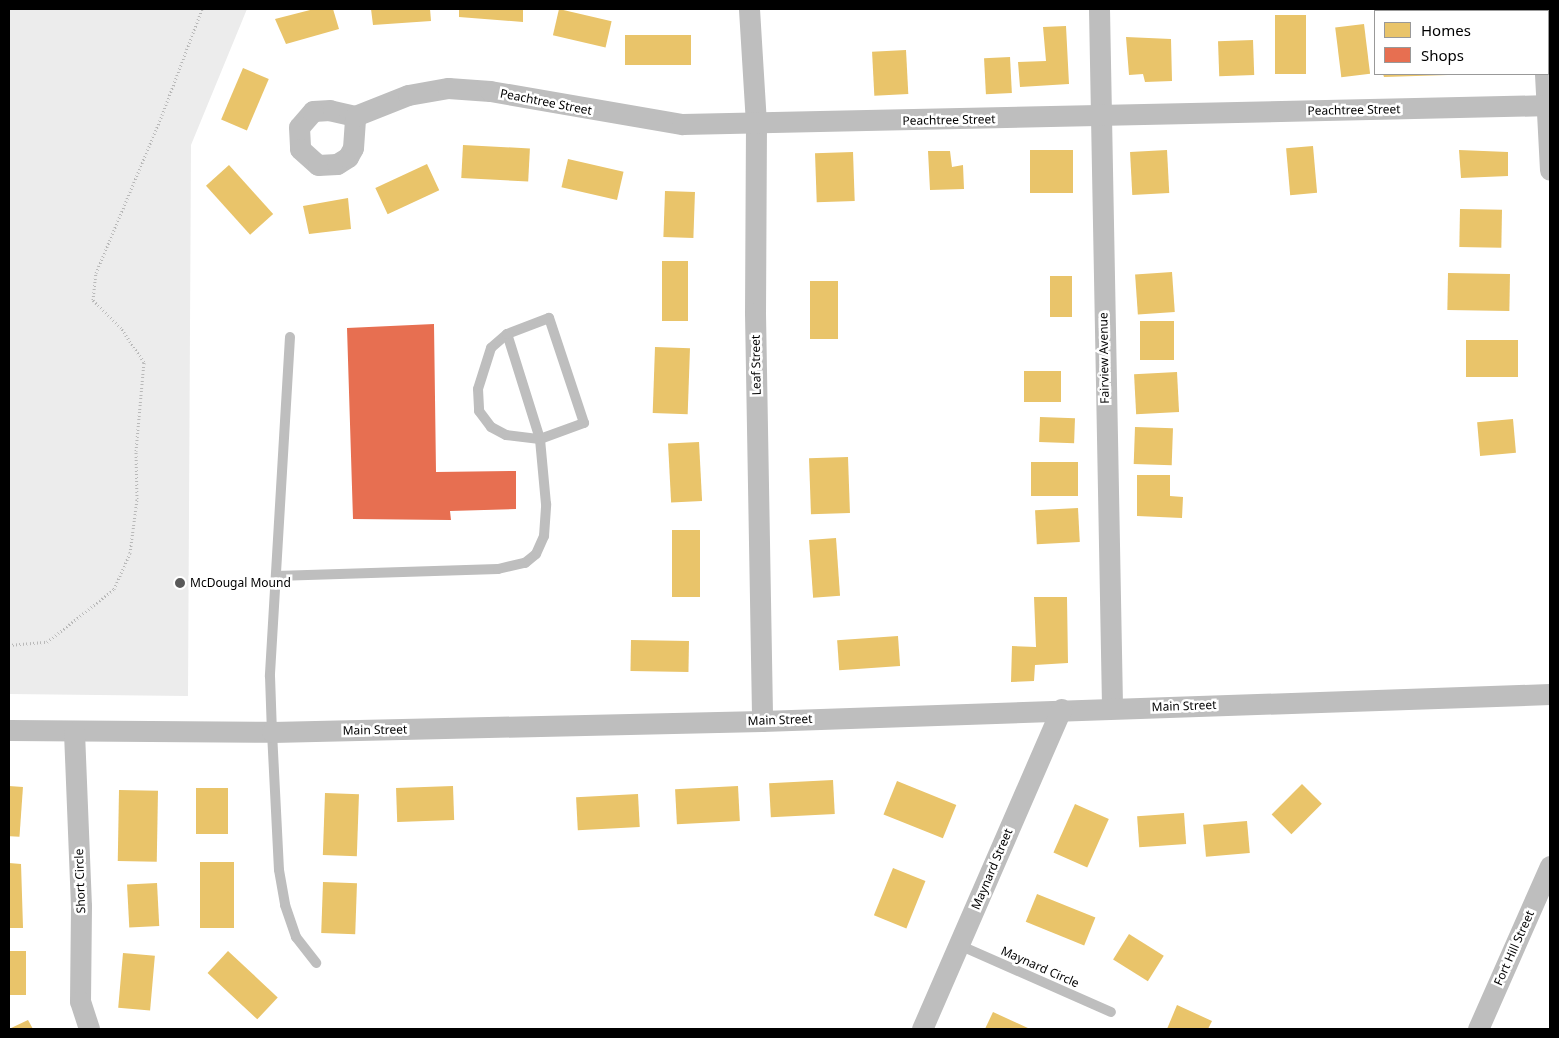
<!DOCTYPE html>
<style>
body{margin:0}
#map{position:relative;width:1559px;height:1038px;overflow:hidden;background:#fff;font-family:"Noto Sans",sans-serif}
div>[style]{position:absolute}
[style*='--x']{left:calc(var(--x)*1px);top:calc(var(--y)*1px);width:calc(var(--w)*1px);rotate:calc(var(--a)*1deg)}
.green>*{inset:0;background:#ececec}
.homes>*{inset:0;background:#e9c46a;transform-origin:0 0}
.shops>*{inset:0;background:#e76f51}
.path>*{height:3px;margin-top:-1.5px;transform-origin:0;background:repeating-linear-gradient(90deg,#b9b9b9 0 1px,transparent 0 3.5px)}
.service>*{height:10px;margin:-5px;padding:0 5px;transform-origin:5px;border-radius:5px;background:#bebebe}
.minor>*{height:21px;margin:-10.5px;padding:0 10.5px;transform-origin:10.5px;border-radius:10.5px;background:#bebebe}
.dots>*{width:14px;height:14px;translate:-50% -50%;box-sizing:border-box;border:2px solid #fff;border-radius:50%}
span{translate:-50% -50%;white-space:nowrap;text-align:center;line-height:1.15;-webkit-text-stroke:5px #fff;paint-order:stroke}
.street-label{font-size:12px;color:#000}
.poi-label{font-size:12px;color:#000}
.left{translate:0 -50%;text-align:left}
.frame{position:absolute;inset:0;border:10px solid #000;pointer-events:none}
.legend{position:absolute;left:1374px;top:10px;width:175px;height:65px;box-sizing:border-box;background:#fff;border:1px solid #999;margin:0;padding:6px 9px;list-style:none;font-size:15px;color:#000}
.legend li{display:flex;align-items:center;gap:10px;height:25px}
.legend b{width:25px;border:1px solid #999}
</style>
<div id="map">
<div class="green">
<div style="clip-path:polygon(9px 9px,247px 9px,191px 145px,188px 696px,9px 694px)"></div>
</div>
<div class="homes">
<div style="clip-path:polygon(314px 9px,333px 9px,339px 29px,286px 44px,275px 19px)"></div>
<div style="clip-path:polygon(371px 9px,430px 9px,431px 21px,373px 25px)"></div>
<div style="clip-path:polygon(459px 9px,523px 9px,523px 22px,459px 17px)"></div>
<div style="left:559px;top:9px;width:54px;height:27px;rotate:13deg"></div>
<div style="left:1306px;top:15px;width:59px;height:31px;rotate:90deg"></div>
<div style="left:1364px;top:24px;width:50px;height:29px;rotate:83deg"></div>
<div style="clip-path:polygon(1066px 26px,1069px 84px,1020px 87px,1018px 62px,1046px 61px,1043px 27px)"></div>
<div style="left:625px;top:35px;width:66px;height:30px"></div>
<div style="clip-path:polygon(1126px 37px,1171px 39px,1172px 81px,1145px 82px,1143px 74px,1129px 75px)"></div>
<div style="left:1253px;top:40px;width:35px;height:35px;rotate:88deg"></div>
<div style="left:906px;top:50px;width:44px;height:34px;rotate:87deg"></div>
<div style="left:1010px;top:57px;width:36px;height:26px;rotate:87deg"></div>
<div style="left:243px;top:68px;width:28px;height:56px;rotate:23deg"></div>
<div style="clip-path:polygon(1383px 74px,1448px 74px,1448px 75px,1384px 77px)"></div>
<div style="left:463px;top:145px;width:67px;height:33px;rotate:3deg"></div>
<div style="left:1313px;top:146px;width:47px;height:27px;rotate:85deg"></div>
<div style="left:1030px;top:150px;width:43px;height:43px"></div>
<div style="left:1167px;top:150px;width:43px;height:37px;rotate:87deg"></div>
<div style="clip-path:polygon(1459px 150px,1508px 152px,1508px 176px,1461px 178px)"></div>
<div style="clip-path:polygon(928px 151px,950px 151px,952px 167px,963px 165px,964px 189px,930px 190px)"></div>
<div style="left:853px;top:152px;width:49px;height:38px;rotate:88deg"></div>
<div style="left:568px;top:159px;width:57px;height:29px;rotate:13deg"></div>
<div style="left:427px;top:164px;width:29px;height:57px;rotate:65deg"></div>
<div style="left:229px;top:165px;width:66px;height:31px;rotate:48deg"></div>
<div style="left:665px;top:191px;width:30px;height:46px;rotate:2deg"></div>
<div style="clip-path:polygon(348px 198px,351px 229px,309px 234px,303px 206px)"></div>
<div style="left:1460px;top:209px;width:42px;height:38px;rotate:1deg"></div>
<div style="left:662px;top:261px;width:26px;height:60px"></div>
<div style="left:1172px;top:272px;width:40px;height:37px;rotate:86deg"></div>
<div style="left:1448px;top:273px;width:62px;height:37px;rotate:1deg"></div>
<div style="left:1050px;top:276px;width:22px;height:41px"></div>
<div style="left:838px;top:281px;width:58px;height:28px;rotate:90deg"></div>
<div style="left:1174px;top:321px;width:39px;height:34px;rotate:90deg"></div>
<div style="left:1466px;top:340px;width:52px;height:37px"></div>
<div style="left:655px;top:347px;width:35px;height:66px;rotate:2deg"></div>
<div style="left:1061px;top:371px;width:31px;height:37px;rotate:90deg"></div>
<div style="left:1177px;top:372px;width:40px;height:43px;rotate:87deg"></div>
<div style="left:1040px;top:417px;width:35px;height:25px;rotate:2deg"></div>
<div style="left:1513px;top:419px;width:34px;height:36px;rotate:85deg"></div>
<div style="left:1135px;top:427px;width:38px;height:37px;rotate:2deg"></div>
<div style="left:699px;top:442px;width:59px;height:31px;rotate:87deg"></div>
<div style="left:848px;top:457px;width:56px;height:39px;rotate:88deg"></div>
<div style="left:1031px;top:462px;width:47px;height:34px"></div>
<div style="clip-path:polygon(1137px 475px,1170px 475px,1170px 496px,1183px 497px,1182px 518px,1137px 516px)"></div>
<div style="left:1078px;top:508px;width:34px;height:43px;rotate:87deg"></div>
<div style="left:672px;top:530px;width:28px;height:67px"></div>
<div style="left:836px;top:538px;width:58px;height:27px;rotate:86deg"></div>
<div style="clip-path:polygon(1034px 597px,1067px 597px,1068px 663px,1035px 665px,1034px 681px,1011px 682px,1012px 646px,1036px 647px)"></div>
<div style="left:898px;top:636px;width:30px;height:61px;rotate:86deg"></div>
<div style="left:631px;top:640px;width:58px;height:31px;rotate:1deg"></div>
<div style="left:833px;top:780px;width:34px;height:64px;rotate:87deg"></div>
<div style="left:897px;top:781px;width:64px;height:36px;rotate:22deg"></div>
<div style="left:1302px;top:784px;width:28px;height:43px;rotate:45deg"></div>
<div style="left:9px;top:786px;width:14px;height:50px;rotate:4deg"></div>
<div style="left:453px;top:786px;width:34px;height:57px;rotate:88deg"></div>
<div style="left:738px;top:786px;width:35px;height:63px;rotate:87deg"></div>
<div style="left:228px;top:788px;width:46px;height:32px;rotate:90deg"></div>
<div style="left:119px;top:790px;width:39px;height:71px;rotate:1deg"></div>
<div style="left:325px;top:793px;width:34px;height:62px;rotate:2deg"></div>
<div style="left:638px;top:794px;width:33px;height:62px;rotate:87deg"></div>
<div style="left:1075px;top:804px;width:37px;height:53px;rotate:24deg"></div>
<div style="left:1184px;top:813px;width:31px;height:47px;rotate:86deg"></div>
<div style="left:1247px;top:821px;width:32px;height:44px;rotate:85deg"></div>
<div style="left:200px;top:862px;width:34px;height:66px"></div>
<div style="clip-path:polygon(9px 863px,21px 864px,23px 928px,9px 928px)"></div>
<div style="left:893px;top:868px;width:35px;height:51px;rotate:22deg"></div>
<div style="left:323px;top:882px;width:34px;height:51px;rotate:2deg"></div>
<div style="left:157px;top:883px;width:43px;height:30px;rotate:87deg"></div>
<div style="left:1037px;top:894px;width:63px;height:30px;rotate:22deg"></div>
<div style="left:1129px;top:934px;width:41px;height:30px;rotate:32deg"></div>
<div style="left:9px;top:951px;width:17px;height:44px"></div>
<div style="left:228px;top:951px;width:68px;height:30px;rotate:43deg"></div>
<div style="left:123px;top:953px;width:32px;height:55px;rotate:5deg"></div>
<div style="clip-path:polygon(1177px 1005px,1212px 1021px,1208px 1029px,1167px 1029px)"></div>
<div style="clip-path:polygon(993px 1012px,1030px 1029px,985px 1029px)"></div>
<div style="clip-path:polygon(28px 1020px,33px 1029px,9px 1029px)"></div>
</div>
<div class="shops">
<div style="clip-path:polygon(434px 324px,436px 472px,516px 471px,516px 509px,450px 511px,451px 520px,353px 519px,347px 328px)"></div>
</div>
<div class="path">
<div style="--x:9;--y:645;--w:38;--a:-5"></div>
<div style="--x:47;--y:642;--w:85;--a:-38.3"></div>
<div style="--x:114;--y:589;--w:39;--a:-66"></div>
<div style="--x:130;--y:553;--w:54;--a:-82.6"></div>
<div style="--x:137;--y:499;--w:48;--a:-91.2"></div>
<div style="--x:136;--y:451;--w:89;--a:-84.9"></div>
<div style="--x:144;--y:362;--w:41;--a:-124.1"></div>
<div style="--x:121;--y:328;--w:40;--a:-135"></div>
<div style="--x:93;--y:300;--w:27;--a:-84"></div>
<div style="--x:96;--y:273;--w:171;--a:-67.3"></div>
<div style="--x:162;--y:115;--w:113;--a:-69.3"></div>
</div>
<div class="service">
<div style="--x:290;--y:337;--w:340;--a:93.4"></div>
<div style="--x:270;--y:676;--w:56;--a:88"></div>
<div style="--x:272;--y:732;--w:138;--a:87.1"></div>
<div style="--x:279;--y:870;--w:36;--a:80"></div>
<div style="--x:285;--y:905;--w:34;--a:71"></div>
<div style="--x:296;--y:937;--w:33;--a:52"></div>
<div style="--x:276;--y:576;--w:222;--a:-1.8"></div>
<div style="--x:498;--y:569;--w:28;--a:-13"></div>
<div style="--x:525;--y:563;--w:14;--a:-39"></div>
<div style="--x:536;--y:554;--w:20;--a:-66"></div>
<div style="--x:544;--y:536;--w:32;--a:-86"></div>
<div style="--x:546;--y:504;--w:65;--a:-95.3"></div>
<div style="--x:540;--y:439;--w:110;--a:-107.4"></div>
<div style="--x:507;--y:334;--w:21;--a:139"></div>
<div style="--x:491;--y:348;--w:43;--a:107.6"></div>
<div style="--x:478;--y:389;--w:22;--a:87"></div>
<div style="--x:479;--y:411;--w:20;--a:53"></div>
<div style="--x:491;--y:427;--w:17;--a:28"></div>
<div style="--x:506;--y:435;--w:34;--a:7"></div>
<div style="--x:540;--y:439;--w:47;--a:-20"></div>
<div style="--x:584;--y:423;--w:111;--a:-108.4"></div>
<div style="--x:549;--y:318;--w:45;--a:159.1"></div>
<div style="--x:959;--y:945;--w:166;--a:23.8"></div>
</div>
<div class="minor">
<div style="--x:749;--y:9;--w:114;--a:86.5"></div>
<div style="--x:756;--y:123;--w:190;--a:90.3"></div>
<div style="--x:755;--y:313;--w:408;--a:89"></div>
<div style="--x:1099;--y:9;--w:699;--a:88.93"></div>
<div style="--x:1542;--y:9;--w:2;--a:90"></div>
<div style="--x:1545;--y:74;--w:96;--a:87"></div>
<div style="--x:355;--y:116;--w:26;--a:-167"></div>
<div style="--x:330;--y:110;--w:17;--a:177"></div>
<div style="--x:313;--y:111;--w:21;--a:131"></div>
<div style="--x:299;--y:127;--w:22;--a:87"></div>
<div style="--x:300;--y:149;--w:24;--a:42"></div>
<div style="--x:318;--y:165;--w:19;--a:-3"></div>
<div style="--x:337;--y:164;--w:13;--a:-32"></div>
<div style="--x:348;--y:157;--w:10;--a:-61"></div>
<div style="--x:353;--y:148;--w:32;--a:-86"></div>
<div style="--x:355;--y:116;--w:57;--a:-21.6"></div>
<div style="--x:408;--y:95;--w:41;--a:-9.9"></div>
<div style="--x:448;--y:88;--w:42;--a:4.1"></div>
<div style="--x:490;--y:91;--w:195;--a:9.8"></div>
<div style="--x:682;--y:124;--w:868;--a:-1.25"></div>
<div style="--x:9;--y:730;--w:263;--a:0.4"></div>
<div style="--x:272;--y:732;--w:490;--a:-1.3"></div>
<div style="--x:762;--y:721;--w:788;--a:-1.96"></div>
<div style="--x:74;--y:732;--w:174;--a:87.7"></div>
<div style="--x:81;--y:906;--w:95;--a:90.6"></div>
<div style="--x:80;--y:1001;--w:29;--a:72"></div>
<div style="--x:922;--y:1029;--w:349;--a:-66.5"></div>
<div style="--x:1478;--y:1029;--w:178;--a:-66.2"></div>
</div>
<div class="dots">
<div style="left:180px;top:583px;background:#595959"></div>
</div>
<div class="street-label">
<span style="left:546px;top:102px;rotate:11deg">Peachtree Street</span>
<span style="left:1354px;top:110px;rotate:-1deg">Peachtree Street</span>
<span style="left:949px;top:120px;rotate:-1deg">Peachtree Street</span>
<span style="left:1104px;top:358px;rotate:-91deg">Fairview Avenue</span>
<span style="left:756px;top:365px;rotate:-91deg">Leaf Street</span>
<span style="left:1184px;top:706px;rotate:-2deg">Main Street</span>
<span style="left:780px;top:720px;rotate:-2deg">Main Street</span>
<span style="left:375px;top:730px;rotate:-1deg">Main Street</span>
<span style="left:992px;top:869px;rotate:-67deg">Maynard Street</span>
<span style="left:80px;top:881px;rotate:-92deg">Short Circle</span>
<span style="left:1514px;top:948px;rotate:-66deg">Fort Hill Street</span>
<span style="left:1040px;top:967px;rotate:24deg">Maynard Circle</span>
</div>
<div class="poi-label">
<span class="left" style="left:190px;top:583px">McDougal Mound</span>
</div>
<div class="frame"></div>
<ul class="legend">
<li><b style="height:14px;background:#e9c46a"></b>Homes</li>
<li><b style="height:14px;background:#e76f51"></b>Shops</li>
</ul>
</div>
